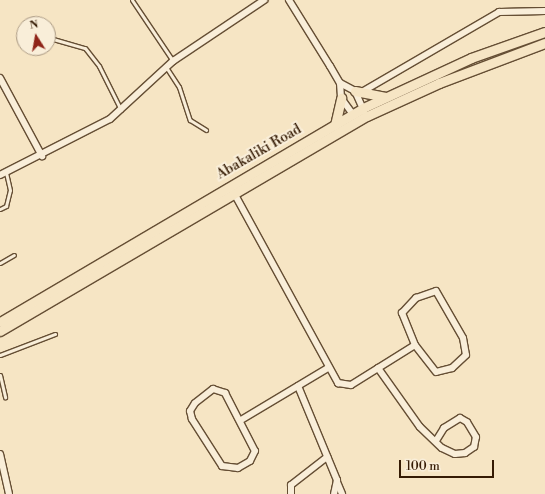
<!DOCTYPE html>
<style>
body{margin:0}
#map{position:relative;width:545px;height:494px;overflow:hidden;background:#f6e5c4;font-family:"Libre Bodoni",serif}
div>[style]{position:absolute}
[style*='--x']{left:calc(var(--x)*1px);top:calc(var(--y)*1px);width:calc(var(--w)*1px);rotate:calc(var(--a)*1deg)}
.roads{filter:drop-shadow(1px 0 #654e34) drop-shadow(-1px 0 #654e34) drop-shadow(0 1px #654e34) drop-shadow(0 -1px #654e34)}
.service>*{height:3px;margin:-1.5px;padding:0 1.5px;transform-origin:1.5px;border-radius:1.5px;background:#f9eed9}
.minor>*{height:6px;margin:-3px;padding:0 3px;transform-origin:3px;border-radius:3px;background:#f9eed9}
.primary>*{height:9px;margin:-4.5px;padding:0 4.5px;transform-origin:4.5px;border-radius:4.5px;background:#f6e5c4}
span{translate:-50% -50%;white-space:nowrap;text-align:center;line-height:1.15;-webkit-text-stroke:4px #f9eed9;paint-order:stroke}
.street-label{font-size:14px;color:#351b04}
.north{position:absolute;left:16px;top:16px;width:40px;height:40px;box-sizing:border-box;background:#f9eed9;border:1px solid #ab9a84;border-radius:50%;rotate:349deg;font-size:11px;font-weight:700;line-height:16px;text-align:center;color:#351b04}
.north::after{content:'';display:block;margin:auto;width:14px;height:18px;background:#8f2418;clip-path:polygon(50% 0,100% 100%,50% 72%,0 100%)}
.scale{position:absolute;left:399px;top:460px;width:95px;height:18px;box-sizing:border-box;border:2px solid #351b04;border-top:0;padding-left:5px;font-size:12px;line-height:14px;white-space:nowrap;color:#351b04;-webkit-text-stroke:3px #f9eed9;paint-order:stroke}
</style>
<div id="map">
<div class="roads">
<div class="service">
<div style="--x:132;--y:0;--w:73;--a:56.1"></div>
<div style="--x:48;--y:32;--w:9;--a:54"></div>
<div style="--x:53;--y:39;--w:33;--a:16"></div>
<div style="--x:85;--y:48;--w:23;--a:52"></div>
<div style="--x:99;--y:66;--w:49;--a:63.4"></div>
<div style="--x:166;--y:67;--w:24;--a:57"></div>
<div style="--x:179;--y:87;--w:35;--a:72"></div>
<div style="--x:190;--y:120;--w:19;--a:32"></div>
<div style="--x:0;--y:209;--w:7;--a:-27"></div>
<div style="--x:6;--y:206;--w:16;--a:-76"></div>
<div style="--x:10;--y:190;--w:18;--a:-103"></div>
<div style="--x:0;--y:263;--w:16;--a:-30"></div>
<div style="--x:0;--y:355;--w:59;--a:-20.9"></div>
<div style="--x:0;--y:375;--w:23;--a:77"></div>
</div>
<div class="minor">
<div style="--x:289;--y:0;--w:78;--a:58.2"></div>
<div style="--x:330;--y:66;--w:20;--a:60"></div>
<div style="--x:340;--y:83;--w:15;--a:86"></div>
<div style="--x:341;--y:98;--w:22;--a:54"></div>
<div style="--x:0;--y:78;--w:89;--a:61.7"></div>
<div style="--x:340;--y:83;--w:17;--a:28"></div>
<div style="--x:355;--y:91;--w:22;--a:66"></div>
<div style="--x:360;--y:93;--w:161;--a:-30.2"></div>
<div style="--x:499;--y:12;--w:46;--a:-1.2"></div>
<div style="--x:0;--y:175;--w:123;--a:-27"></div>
<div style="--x:110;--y:119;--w:86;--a:-42.6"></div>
<div style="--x:173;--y:61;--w:110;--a:-33.8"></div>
<div style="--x:234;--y:193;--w:217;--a:61.3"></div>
<div style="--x:338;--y:383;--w:13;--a:9"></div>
<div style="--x:351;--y:385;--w:75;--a:-32"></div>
<div style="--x:436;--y:291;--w:54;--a:60.1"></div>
<div style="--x:463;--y:338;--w:17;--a:80"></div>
<div style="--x:466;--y:355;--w:19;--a:137"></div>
<div style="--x:452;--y:368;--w:16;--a:166"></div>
<div style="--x:436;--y:372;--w:34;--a:-128"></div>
<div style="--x:415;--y:345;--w:35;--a:-112"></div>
<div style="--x:402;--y:313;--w:21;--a:-47"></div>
<div style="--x:416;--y:298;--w:21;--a:-19"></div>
<div style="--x:378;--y:368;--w:72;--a:54.6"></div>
<div style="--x:420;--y:427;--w:30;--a:44"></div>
<div style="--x:442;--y:448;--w:14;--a:25"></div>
<div style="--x:455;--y:454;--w:10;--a:-6"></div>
<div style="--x:465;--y:453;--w:11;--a:-34"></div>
<div style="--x:474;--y:447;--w:10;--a:-79"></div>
<div style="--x:476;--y:437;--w:17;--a:-121"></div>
<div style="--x:467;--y:422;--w:8;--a:-150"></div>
<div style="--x:460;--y:418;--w:19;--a:148"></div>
<div style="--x:444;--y:428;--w:15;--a:122"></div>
<div style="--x:298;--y:386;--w:102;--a:67.5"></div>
<div style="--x:337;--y:480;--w:14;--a:102"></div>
<div style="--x:213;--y:389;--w:13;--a:18"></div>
<div style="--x:225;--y:393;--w:65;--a:62.7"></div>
<div style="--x:255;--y:451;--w:11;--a:117"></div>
<div style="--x:250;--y:461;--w:14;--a:150"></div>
<div style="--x:238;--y:468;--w:16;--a:-173"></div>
<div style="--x:222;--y:466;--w:56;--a:-122.6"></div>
<div style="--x:192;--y:419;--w:8;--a:-104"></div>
<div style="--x:190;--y:411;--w:9;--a:-58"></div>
<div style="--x:195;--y:403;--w:23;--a:-38"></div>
<div style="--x:241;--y:420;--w:101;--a:-30.9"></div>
<div style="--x:0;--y:454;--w:41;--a:77.3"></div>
<div style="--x:337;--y:482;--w:13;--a:67"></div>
<div style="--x:291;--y:494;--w:9;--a:-90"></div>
<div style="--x:291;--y:485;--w:46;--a:-37.9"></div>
</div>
<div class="primary">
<div style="--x:355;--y:91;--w:31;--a:11"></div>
<div style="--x:335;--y:125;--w:28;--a:-77"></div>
<div style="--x:0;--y:322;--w:421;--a:-30.5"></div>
<div style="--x:363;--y:108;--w:119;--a:-24.8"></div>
<div style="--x:471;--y:58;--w:78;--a:-19.4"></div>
<div style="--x:0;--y:331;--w:425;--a:-30.4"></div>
<div style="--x:367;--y:116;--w:79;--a:-24.6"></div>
<div style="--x:439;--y:83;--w:113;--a:-20.7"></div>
</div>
</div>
<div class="street-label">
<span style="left:259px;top:152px;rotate:-30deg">Abakaliki Road</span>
</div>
<div class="north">N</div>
<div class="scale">100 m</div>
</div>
